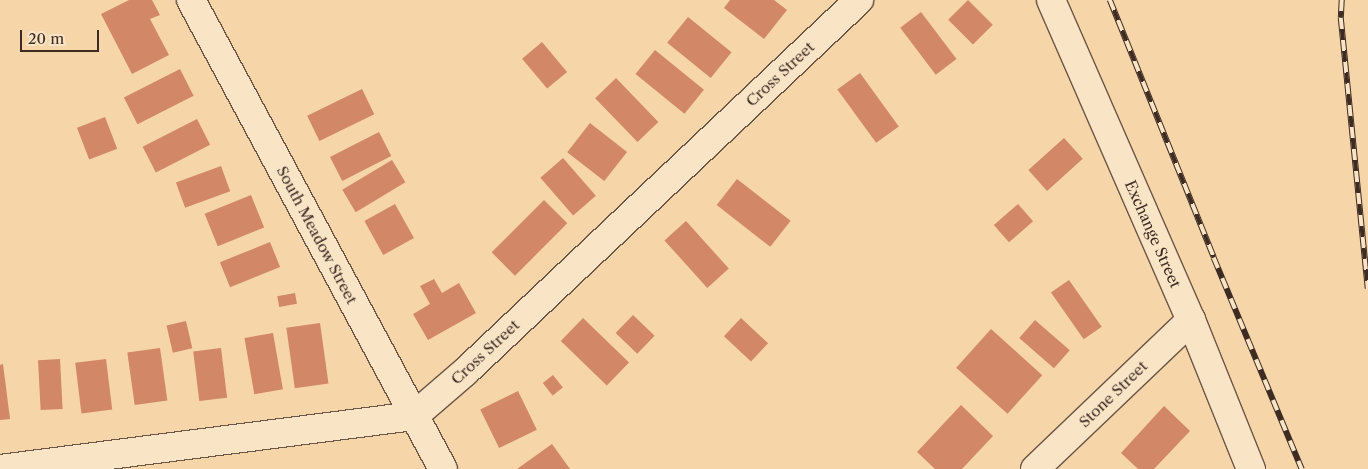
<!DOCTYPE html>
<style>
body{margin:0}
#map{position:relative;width:1368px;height:469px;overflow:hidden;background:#f6d5a8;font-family:"Libre Caslon Text",serif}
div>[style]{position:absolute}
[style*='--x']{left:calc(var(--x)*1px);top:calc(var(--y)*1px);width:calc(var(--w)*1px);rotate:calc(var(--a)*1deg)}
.building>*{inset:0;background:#d28767;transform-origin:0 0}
.roads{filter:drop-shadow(1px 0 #6c5644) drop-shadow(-1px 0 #6c5644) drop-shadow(0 1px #6c5644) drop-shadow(0 -1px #6c5644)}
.minor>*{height:28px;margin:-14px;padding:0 14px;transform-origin:14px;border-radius:14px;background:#f9e4c6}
.rail>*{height:5.5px;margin-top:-2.75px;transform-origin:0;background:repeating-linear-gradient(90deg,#f9e4c6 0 11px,#3e2c23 0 22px);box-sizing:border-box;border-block:1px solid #3e2c23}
span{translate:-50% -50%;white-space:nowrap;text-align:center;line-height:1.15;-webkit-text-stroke:4px #f9e4c6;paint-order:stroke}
.street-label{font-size:15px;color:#3e2c23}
.scale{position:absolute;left:20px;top:30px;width:79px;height:22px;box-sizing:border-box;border:2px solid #3e2c23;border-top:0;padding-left:6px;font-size:15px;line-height:18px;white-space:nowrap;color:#3e2c23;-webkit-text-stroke:4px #f9e4c6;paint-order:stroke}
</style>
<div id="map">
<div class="building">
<div style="clip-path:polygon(129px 0,152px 0,160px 15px,150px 19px,169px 55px,132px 74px,101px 14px)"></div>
<div style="clip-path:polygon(730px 0,774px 0,787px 10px,764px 39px,724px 8px)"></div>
<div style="left:968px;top:0;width:35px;height:28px;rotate:45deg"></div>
<div style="left:921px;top:12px;width:59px;height:26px;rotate:53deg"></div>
<div style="left:688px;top:17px;width:56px;height:33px;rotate:39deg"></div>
<div style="left:542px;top:42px;width:39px;height:26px;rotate:50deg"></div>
<div style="left:655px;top:50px;width:63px;height:31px;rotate:39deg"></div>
<div style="left:180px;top:69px;width:30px;height:63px;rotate:63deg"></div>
<div style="left:860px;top:73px;width:66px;height:28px;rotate:54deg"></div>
<div style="left:616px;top:78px;width:61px;height:29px;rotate:46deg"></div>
<div style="left:362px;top:89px;width:28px;height:61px;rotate:64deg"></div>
<div style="left:105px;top:117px;width:34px;height:30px;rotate:69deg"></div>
<div style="left:197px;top:119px;width:29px;height:61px;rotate:63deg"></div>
<div style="left:590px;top:123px;width:47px;height:37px;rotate:38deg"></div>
<div style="left:379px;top:132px;width:27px;height:55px;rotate:63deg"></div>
<div style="left:1064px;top:138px;width:28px;height:48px;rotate:48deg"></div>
<div style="left:563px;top:158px;width:50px;height:30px;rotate:49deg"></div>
<div style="left:392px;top:160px;width:26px;height:58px;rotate:59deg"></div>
<div style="left:221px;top:166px;width:27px;height:48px;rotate:70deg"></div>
<div style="left:737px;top:179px;width:68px;height:33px;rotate:38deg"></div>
<div style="left:251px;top:195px;width:35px;height:50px;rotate:68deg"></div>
<div style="left:544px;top:200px;width:33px;height:74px;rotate:45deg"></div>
<div style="left:395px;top:204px;width:39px;height:35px;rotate:61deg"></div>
<div style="left:1018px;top:204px;width:23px;height:32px;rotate:49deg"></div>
<div style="left:686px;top:221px;width:64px;height:29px;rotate:48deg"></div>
<div style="left:270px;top:242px;width:27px;height:54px;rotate:68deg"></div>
<div style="clip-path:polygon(434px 279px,442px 293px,459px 283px,476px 313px,428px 340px,413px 314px,430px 304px,420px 286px)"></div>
<div style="left:1069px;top:280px;width:57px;height:22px;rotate:55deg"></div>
<div style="left:295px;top:293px;width:11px;height:18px;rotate:80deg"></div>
<div style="left:633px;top:315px;width:30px;height:25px;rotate:44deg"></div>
<div style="left:583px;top:318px;width:64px;height:32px;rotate:44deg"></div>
<div style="left:741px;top:318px;width:37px;height:25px;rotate:43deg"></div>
<div style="left:1035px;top:320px;width:46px;height:24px;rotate:41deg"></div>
<div style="left:186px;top:321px;width:28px;height:20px;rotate:77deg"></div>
<div style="left:320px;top:323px;width:61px;height:34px;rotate:82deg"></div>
<div style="left:991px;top:329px;width:69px;height:52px;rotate:42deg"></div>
<div style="left:273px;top:333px;width:57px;height:29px;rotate:80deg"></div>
<div style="left:160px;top:348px;width:53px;height:33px;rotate:82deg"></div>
<div style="left:221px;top:348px;width:50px;height:28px;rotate:83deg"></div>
<div style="left:60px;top:359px;width:50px;height:22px;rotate:87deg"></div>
<div style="left:106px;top:359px;width:51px;height:31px;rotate:83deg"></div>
<div style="clip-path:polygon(3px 364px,10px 419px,0 420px,0 365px)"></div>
<div style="left:553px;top:375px;width:16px;height:13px;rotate:52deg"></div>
<div style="left:518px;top:391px;width:43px;height:42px;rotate:64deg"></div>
<div style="clip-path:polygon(961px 405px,993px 436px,962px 469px,935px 469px,917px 452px)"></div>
<div style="clip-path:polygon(1164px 406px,1190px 431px,1154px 469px,1138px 469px,1121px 453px)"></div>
<div style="clip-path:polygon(552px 444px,570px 469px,517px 469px)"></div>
</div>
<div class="roads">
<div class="minor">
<div style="--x:191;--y:0;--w:532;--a:61.75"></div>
<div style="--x:1051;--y:0;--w:349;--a:66.4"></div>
<div style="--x:1191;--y:320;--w:161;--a:68.1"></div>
<div style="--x:0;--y:469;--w:417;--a:-7.3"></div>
<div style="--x:414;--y:416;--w:67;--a:-40.8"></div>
<div style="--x:465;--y:372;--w:542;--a:-43.35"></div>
<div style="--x:1035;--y:469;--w:216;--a:-43.7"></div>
</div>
</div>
<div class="rail">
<div style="--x:1110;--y:0;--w:278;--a:68"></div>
<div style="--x:1214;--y:258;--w:229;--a:67.4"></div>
<div style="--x:1342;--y:0;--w:18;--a:93"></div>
<div style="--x:1341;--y:18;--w:272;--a:84.3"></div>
</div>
<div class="street-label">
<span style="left:780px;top:74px;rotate:-43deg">Cross Street</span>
<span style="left:1153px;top:234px;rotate:66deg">Exchange Street</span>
<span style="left:317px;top:235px;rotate:62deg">South Meadow Street</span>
<span style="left:485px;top:352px;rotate:-43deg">Cross Street</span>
<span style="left:1113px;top:394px;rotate:-44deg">Stone Street</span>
</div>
<div class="scale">20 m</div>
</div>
